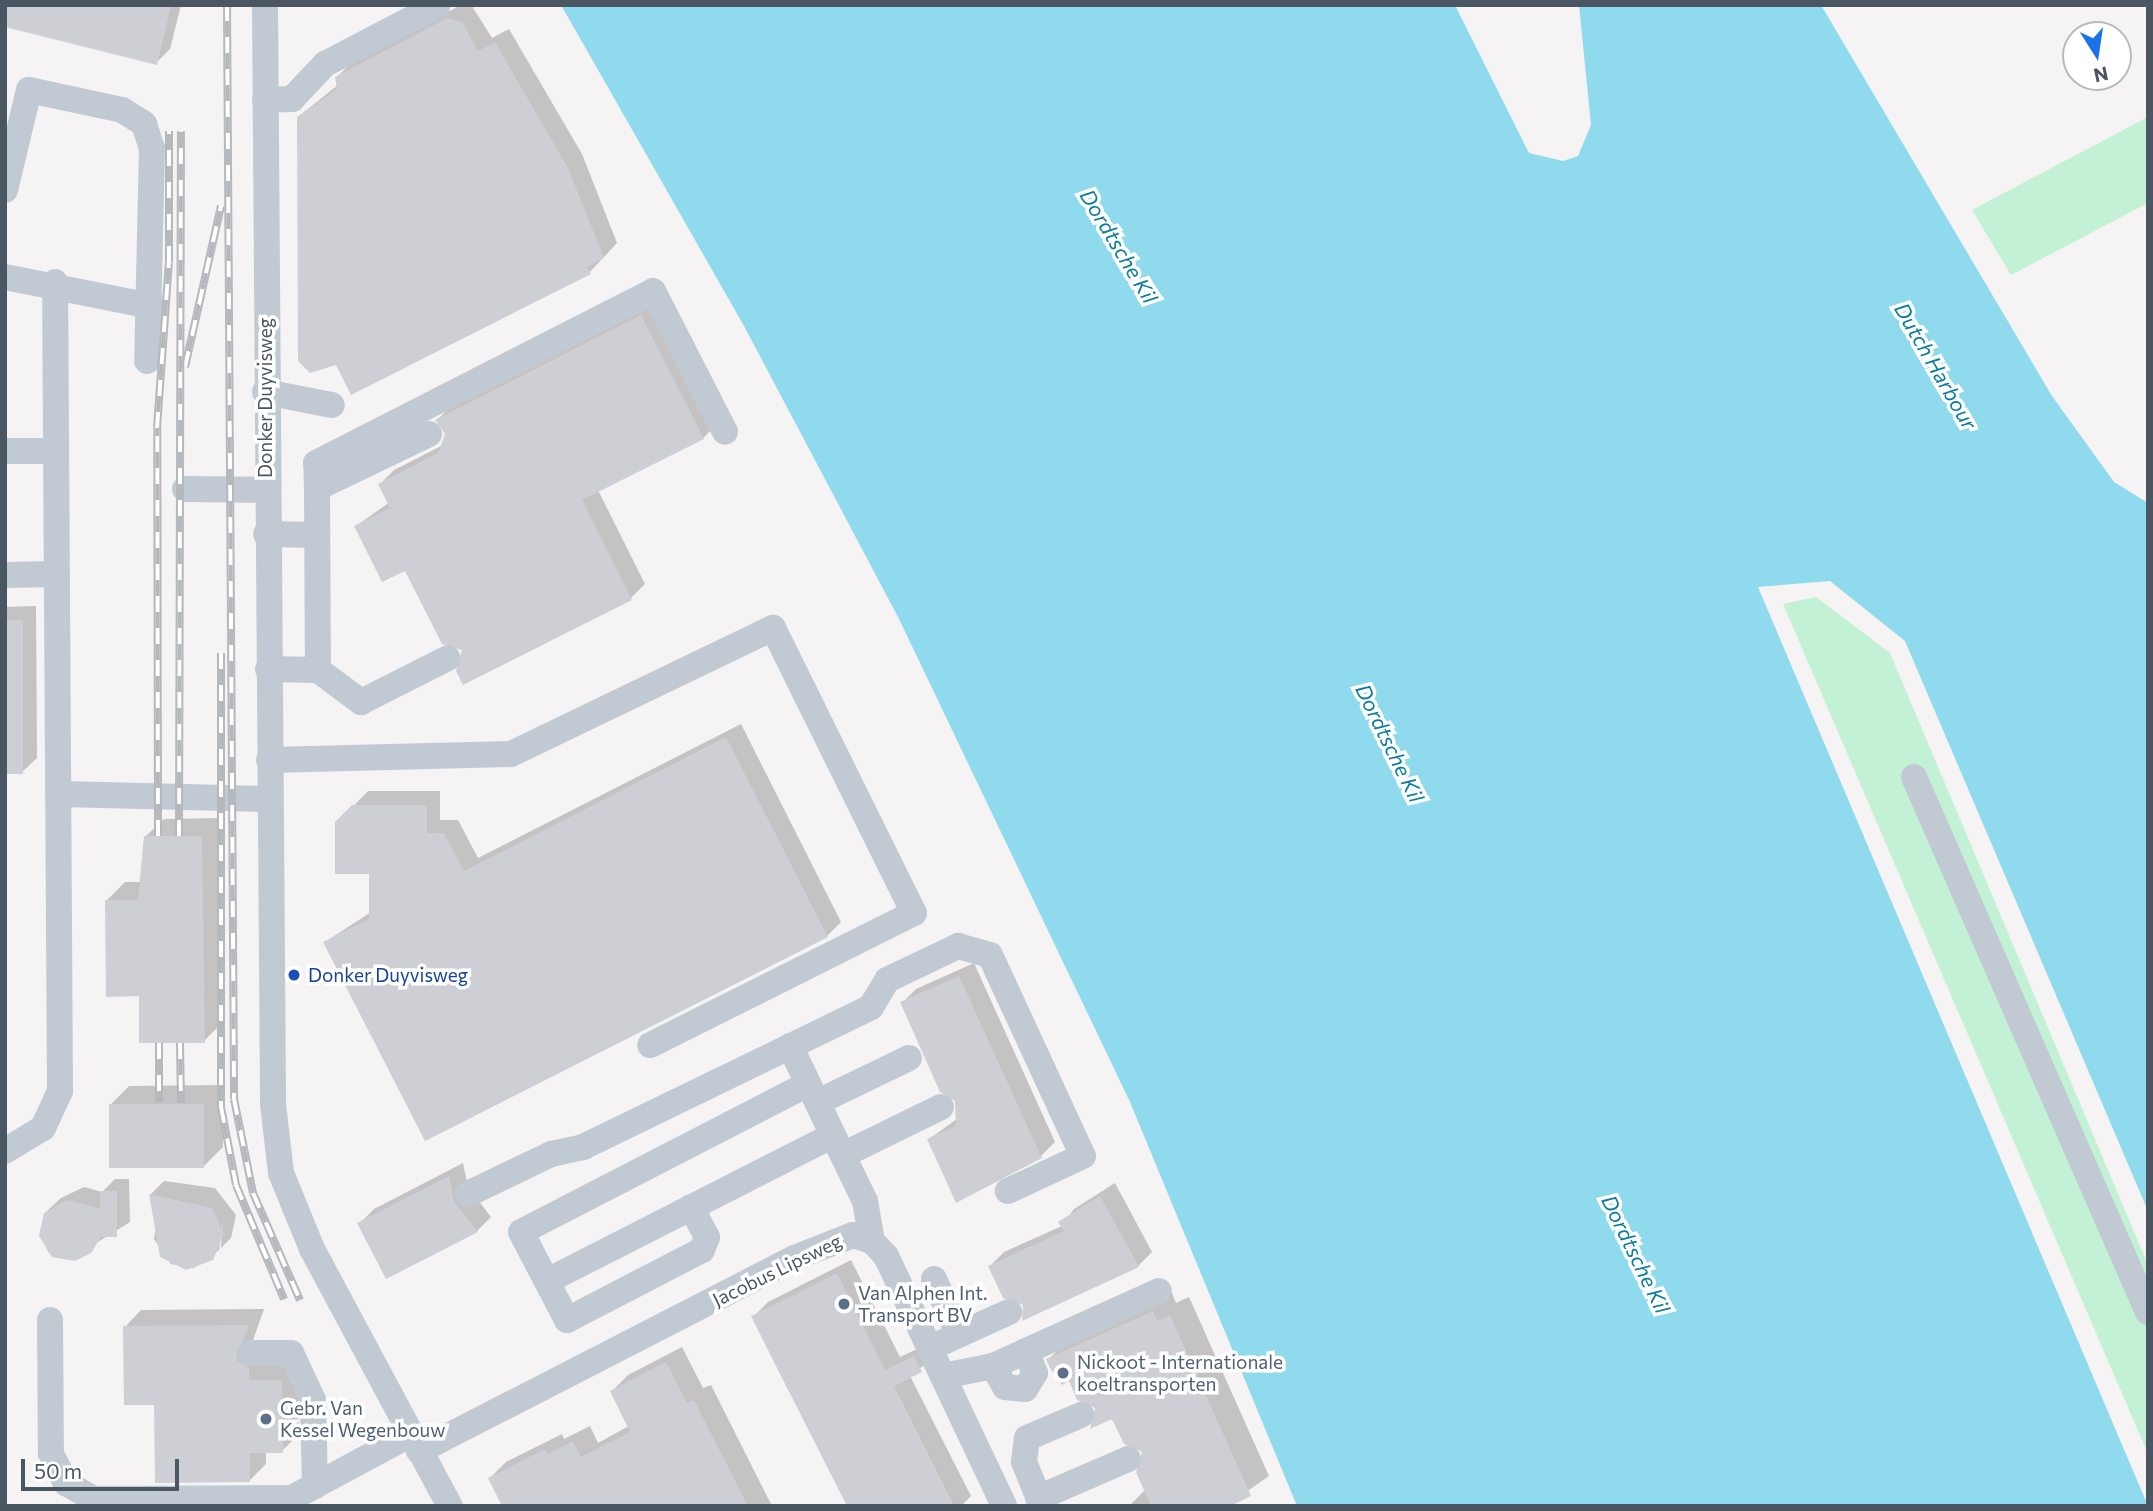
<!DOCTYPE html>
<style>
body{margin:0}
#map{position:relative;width:2153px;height:1511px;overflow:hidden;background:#f5f3f3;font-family:Commissioner,sans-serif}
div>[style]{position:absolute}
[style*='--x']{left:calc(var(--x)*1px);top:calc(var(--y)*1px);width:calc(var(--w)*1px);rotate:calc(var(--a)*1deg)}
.green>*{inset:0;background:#c3f1d5}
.water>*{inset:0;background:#90daee}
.shadow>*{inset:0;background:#0003}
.building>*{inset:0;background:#cdcfd5;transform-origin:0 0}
.minor>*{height:26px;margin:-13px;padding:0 13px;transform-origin:13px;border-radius:13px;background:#c1cad2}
.rail>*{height:8px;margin-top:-4px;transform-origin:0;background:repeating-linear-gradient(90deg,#fff 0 16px,#b5b8bd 0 32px);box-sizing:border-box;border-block:2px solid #b5b8bd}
.dots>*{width:19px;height:19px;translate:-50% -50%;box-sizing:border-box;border:4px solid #fff;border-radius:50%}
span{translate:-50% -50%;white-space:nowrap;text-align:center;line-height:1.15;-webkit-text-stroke:7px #fff;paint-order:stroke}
.street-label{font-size:19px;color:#4a5661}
.transit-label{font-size:19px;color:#164399}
.left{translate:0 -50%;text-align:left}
.service-label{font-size:19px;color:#4e5e75}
.water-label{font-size:21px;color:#0c7c9b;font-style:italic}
.frame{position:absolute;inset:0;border:7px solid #4a5661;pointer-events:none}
.north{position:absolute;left:2062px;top:21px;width:70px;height:70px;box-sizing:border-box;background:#fff;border:2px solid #b7bbc0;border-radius:50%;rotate:168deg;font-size:19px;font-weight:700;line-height:28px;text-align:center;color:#4a5661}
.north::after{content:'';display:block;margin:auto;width:24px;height:32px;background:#1a73e8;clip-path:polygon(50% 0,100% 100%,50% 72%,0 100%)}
.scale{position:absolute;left:21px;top:1459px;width:158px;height:32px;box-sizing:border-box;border:4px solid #4a5661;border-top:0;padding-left:9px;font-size:21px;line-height:24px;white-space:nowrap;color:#4a5661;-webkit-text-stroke:5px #fff;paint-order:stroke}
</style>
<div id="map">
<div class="green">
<div style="clip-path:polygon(2148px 117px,2148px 203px,2011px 275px,1972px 210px)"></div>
<div style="clip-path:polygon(1816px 597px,1890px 653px,2148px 1265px,2148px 1454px,1783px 604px)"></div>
</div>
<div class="water">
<div style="clip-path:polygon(561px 5px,1455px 5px,1529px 153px,1563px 161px,1578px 156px,1591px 125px,1579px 5px,1821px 5px,2052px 396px,2114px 482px,2148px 503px,2148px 1211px,1905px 641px,1830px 581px,1758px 587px,2148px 1506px,1297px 1506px,1130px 1102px,899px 619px,744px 326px)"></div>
</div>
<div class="shadow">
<div style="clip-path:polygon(5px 5px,181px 5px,170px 49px,156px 63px)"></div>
<div style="clip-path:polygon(461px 5px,472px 6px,492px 38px,509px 29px,582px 154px,617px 243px,590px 272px,299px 116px,338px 85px,337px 77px,351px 63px)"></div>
<div style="clip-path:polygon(656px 302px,717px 424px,703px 438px,598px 490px,645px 584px,631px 598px,464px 683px,464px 649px,406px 568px,356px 526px,390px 502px,380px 484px,394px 470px,443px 445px,447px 434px,437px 420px,451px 406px)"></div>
<div style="clip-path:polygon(36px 606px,37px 758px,22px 772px,5px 772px,5px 607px)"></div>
<div style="clip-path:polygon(741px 724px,841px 922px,827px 936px,325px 942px,371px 912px,371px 872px,337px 823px,368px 791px,440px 791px,440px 820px,458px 820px,478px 858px)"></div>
<div style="clip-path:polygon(220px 818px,222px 1023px,204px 1041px,140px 994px,107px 900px,125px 882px,142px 882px,145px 837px,164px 819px)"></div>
<div style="clip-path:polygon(974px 963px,1055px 1142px,1041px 1156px,957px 1200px,929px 1139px,957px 1119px,957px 1100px,902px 1003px,916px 989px)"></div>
<div style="clip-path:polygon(223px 1085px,223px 1147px,204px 1166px,110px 1105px,129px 1086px)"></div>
<div style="clip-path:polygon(463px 1163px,468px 1187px,491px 1217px,477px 1231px,387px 1277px,360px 1223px,374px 1209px)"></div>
<div style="clip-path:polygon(115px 1179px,129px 1179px,130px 1222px,69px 1260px,48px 1252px,40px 1231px,47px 1211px,61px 1198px,84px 1187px,102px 1192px)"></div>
<div style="clip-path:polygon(164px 1181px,215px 1188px,236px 1215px,231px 1238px,221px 1248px,223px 1220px,219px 1250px,194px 1268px,171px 1264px,154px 1239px,158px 1214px,151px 1194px)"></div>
<div style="clip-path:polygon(1115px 1183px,1152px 1252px,1138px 1266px,1025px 1304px,990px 1266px,1004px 1252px,1062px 1226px,1074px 1209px)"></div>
<div style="clip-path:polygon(851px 1260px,900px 1357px,928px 1344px,935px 1357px,910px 1376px,971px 1496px,961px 1506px,850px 1506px,754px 1316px,768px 1302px)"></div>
<div style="clip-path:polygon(1172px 1293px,1176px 1303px,1189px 1297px,1269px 1476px,1226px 1506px,1129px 1506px,1146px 1489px,1144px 1451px,1049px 1359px,1067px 1341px)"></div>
<div style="clip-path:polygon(264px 1309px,252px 1343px,298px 1364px,299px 1434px,282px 1451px,266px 1451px,266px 1464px,249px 1481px,156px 1403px,125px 1327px,141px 1310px)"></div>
<div style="clip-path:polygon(682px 1347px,703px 1388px,711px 1385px,772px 1506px,504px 1506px,490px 1478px,506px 1462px,562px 1434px,564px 1439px,590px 1426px,598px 1443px,629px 1426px,612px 1391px,628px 1375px)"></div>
</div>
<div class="building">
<div style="clip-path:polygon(5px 5px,171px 5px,157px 65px,5px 27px)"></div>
<div style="clip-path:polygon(447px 18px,462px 22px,478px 51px,495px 42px,568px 168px,604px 258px,587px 267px,591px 274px,351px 395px,336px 365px,310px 373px,298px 361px,297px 117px,337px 89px,335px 77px)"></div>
<div style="clip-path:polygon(641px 315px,704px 439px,582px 500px,632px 600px,463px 685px,456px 671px,462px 650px,442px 644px,405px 571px,382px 582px,354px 526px,390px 508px,378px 484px,438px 453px,445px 434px,435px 420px)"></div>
<div style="left:5px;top:620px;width:18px;height:154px"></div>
<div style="clip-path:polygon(726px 737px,828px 937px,425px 1141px,323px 942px,369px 919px,369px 874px,335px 874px,335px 822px,352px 805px,427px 805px,427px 833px,444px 833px,464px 871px)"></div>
<div style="clip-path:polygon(144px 836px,202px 836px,205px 1043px,139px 1043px,139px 996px,106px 997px,105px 900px,138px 900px)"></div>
<div style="clip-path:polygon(959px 976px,1042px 1158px,956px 1203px,927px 1139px,956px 1126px,955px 1101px,940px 1092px,900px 1002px)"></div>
<div style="left:109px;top:1104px;width:95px;height:64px"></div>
<div style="clip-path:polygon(449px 1176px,454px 1201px,478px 1232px,386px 1279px,357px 1223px)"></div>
<div style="clip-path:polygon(100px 1191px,117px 1191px,117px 1237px,101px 1237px,91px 1253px,75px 1261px,52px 1257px,39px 1236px,44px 1213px,67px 1200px,100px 1208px)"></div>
<div style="clip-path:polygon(149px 1194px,212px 1208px,224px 1233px,213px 1260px,186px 1270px,160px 1257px)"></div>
<div style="clip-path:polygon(1100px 1196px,1139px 1267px,1022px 1321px,1023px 1305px,1003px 1298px,988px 1266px,1064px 1231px,1058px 1222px)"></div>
<div style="clip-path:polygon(837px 1273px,885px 1370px,914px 1356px,922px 1372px,894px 1386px,954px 1506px,847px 1506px,777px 1368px,751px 1316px)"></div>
<div style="clip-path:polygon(1153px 1311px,1157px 1321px,1170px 1315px,1251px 1496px,1230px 1506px,1151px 1506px,1136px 1472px,1142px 1452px,1124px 1444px,1112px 1419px,1090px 1429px,1095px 1408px,1077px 1400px,1069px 1381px,1062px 1385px,1050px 1368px,1046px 1359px)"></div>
<div style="clip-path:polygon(249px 1325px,236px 1360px,249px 1368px,249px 1380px,282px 1380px,283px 1453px,250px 1453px,250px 1482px,155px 1483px,154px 1405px,124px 1405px,123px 1326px)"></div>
<div style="clip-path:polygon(666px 1362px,687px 1403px,694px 1400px,748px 1506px,502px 1506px,488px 1478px,545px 1449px,548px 1454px,573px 1441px,581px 1457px,630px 1432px,610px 1391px)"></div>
</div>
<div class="minor">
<div style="--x:265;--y:5;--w:1099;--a:89.58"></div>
<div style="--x:273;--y:1104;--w:69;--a:83.4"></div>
<div style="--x:281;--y:1173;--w:82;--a:67.8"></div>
<div style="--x:312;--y:1249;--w:292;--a:61.8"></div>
<div style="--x:265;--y:100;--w:27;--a:-2"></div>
<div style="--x:292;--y:99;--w:48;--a:-46.7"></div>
<div style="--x:325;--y:64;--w:127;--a:-27.6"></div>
<div style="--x:5;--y:190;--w:103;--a:-76.5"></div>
<div style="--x:29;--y:90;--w:95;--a:12.1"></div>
<div style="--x:122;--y:110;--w:26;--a:32"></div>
<div style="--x:144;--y:124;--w:25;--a:72"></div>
<div style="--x:152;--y:148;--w:213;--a:91.3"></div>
<div style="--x:5;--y:277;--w:150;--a:11.2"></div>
<div style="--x:265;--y:392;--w:68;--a:11"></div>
<div style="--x:429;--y:434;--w:124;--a:154.3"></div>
<div style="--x:317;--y:488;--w:182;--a:89.7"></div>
<div style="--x:318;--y:670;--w:54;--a:36.7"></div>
<div style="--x:361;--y:702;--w:97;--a:-26.8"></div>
<div style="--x:5;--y:451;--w:51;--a:0"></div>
<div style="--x:317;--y:488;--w:25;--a:-92"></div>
<div style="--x:316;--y:463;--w:378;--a:-27"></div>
<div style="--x:653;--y:291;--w:158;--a:62.9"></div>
<div style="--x:185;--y:489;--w:81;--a:0.7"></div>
<div style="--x:266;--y:534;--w:51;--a:1.1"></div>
<div style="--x:5;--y:575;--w:51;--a:-1.1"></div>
<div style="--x:268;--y:669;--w:50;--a:1.1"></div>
<div style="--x:269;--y:760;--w:242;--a:-1.4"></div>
<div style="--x:511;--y:754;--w:291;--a:-25.7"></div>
<div style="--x:773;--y:628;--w:318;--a:63.7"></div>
<div style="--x:914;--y:913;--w:295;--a:153.4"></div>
<div style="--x:1914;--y:777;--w:584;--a:66.38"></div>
<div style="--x:61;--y:794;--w:208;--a:1.4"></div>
<div style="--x:790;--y:1046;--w:172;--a:64.2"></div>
<div style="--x:865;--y:1201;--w:41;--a:80.1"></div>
<div style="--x:818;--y:1102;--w:101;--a:-25.8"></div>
<div style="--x:5;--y:1151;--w:44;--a:-31.2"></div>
<div style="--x:43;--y:1128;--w:41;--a:-65.3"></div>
<div style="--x:60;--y:1091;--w:809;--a:-90.35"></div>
<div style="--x:843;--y:1155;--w:109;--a:-26.1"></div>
<div style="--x:468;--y:1194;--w:92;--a:-25.7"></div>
<div style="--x:551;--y:1154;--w:33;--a:-12"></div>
<div style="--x:583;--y:1147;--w:320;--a:-25.9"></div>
<div style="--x:871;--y:1007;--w:31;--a:-59"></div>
<div style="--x:887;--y:980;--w:79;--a:-25.6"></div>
<div style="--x:958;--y:946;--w:33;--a:16"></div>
<div style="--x:990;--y:955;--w:221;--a:65.2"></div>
<div style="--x:1083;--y:1156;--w:83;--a:155"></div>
<div style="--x:691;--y:1207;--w:34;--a:62"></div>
<div style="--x:707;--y:1237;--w:14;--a:111"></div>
<div style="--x:702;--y:1250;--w:152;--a:152.6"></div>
<div style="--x:567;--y:1320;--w:99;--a:-117.6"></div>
<div style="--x:521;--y:1232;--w:323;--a:-27.3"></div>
<div style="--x:934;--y:1279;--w:61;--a:65.9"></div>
<div style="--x:547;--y:1281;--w:321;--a:-27"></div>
<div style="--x:50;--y:1320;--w:134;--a:89.6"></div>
<div style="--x:51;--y:1454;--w:33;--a:63"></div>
<div style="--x:66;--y:1483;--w:32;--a:30"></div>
<div style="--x:94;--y:1499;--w:198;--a:-0.3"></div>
<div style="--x:292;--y:1498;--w:135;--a:-28.3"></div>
<div style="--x:930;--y:1348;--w:87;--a:-24.5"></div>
<div style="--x:250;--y:1353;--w:41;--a:0"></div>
<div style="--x:291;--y:1353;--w:52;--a:64.9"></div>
<div style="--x:313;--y:1400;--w:86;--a:88.7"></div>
<div style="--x:993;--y:1366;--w:24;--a:60"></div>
<div style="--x:1005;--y:1387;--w:20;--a:6"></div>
<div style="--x:1025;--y:1389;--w:19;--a:-58"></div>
<div style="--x:1035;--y:1373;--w:24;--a:-112"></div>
<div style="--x:943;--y:1376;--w:51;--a:-11.3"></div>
<div style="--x:993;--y:1366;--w:182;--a:-24.3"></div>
<div style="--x:419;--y:1451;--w:422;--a:-27.2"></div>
<div style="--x:794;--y:1258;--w:63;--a:-21.3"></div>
<div style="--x:853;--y:1235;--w:20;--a:18"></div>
<div style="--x:872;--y:1241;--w:21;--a:47"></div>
<div style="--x:886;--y:1256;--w:276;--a:64.7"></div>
<div style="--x:1038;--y:1498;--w:98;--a:-23.4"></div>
<div style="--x:1042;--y:1506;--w:48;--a:-112.2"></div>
<div style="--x:1024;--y:1462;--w:24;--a:-83"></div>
<div style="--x:1027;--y:1438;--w:59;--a:-23.1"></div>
</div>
<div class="rail">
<div style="--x:227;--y:5;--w:1094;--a:89.63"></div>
<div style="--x:234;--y:1099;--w:96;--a:78.6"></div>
<div style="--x:253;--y:1193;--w:117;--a:66.3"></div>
<div style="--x:185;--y:367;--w:165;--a:-77.4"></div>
<div style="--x:221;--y:653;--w:454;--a:90"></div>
<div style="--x:221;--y:1107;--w:79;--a:79.1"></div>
<div style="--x:236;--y:1185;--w:124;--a:67.2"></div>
<div style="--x:158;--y:836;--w:408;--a:-90.1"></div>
<div style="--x:157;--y:428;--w:166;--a:-85.9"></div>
<div style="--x:169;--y:262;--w:131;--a:-90"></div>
<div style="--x:179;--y:836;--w:705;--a:-89.84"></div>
<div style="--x:159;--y:1043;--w:59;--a:90"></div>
<div style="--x:180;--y:1043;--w:60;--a:89"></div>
</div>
<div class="dots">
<div style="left:294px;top:975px;background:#1a4fb4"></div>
<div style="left:844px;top:1304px;background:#5c6f8a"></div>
<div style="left:1063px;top:1373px;background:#5c6f8a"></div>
<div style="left:266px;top:1419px;background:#5c6f8a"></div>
</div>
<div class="street-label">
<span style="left:265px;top:398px;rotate:-90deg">Donker Duyvisweg</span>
<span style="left:777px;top:1270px;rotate:-26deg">Jacobus Lipsweg</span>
</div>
<div class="transit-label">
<span class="left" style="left:308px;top:975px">Donker Duyvisweg</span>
</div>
<div class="service-label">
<span class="left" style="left:858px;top:1304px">Van Alphen Int.<br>Transport BV</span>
<span class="left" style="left:1077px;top:1373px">Nickoot - Internationale<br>koeltransporten</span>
<span class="left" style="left:280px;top:1419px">Gebr. Van<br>Kessel Wegenbouw</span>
</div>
<div class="water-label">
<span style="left:1119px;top:246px;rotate:59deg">Dordtsche Kil</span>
<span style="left:1936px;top:366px;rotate:60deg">Dutch Harbour</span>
<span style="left:1390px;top:743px;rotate:64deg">Dordtsche Kil</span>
<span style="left:1636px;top:1254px;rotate:64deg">Dordtsche Kil</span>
</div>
<div class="frame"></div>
<div class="north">N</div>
<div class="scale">50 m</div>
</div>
